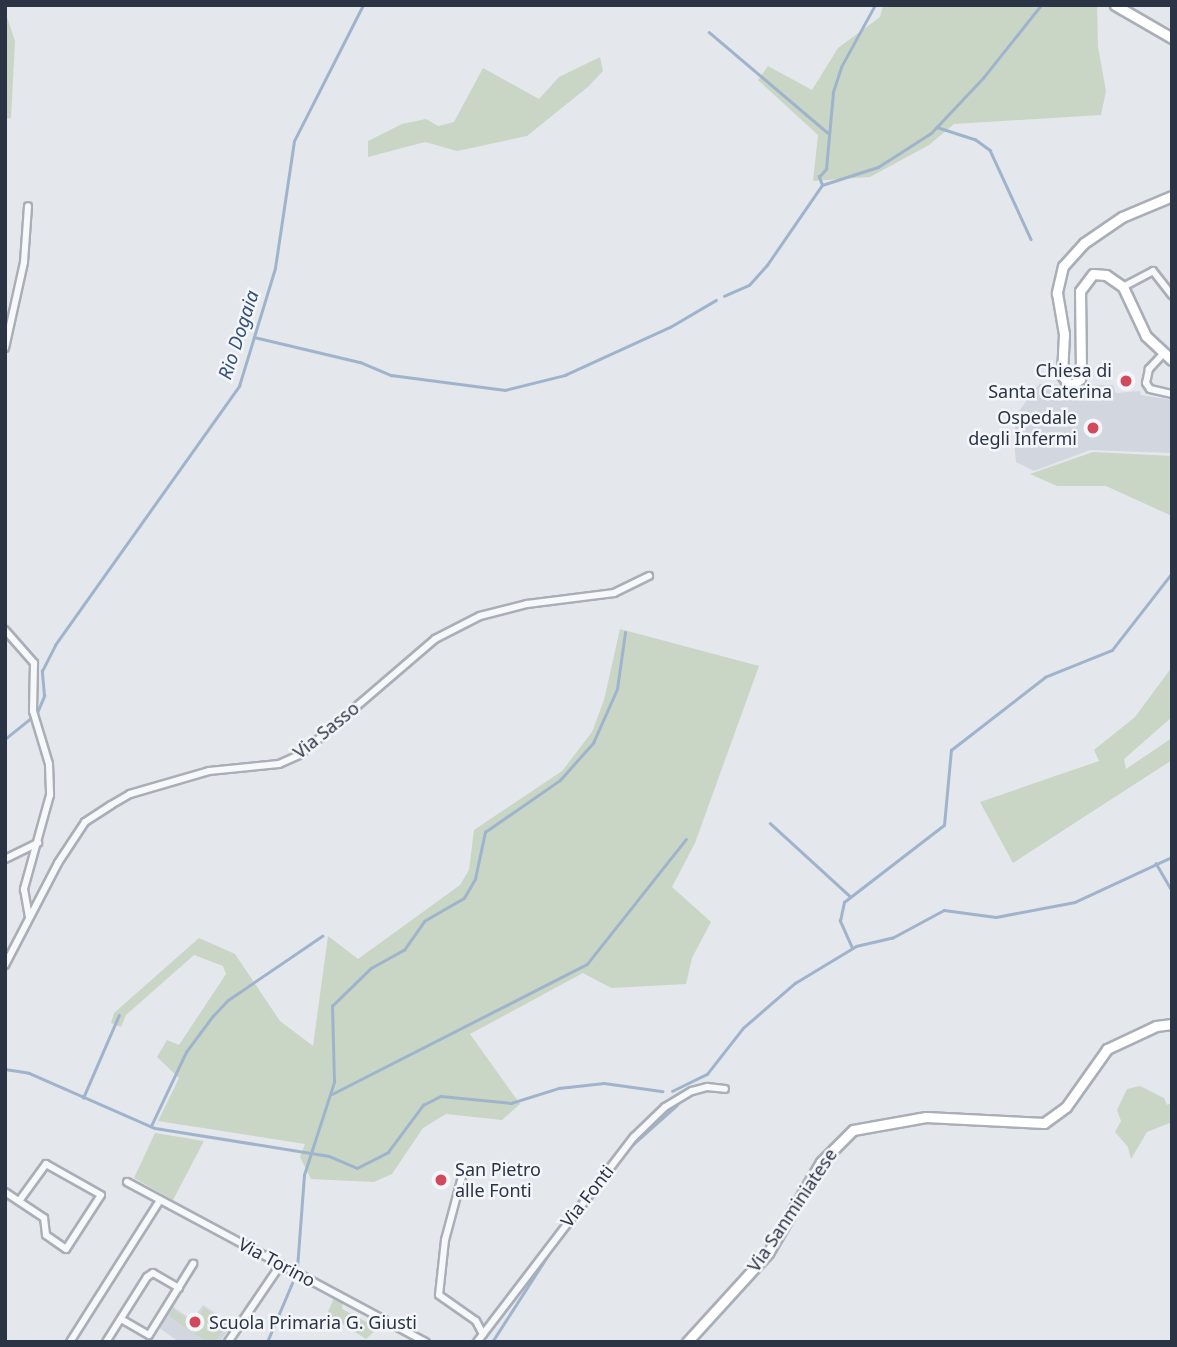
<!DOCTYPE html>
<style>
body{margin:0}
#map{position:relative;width:1177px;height:1347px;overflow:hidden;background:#e4e7ec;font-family:"Noto Sans",sans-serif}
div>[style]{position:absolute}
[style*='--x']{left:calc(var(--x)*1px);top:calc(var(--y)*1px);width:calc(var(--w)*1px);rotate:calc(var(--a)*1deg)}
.built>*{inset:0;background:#d2d6de}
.green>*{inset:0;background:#c9d6c5}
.stream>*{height:2.5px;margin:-1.25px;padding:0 1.25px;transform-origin:1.25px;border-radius:1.25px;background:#9fb4cc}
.roads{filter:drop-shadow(2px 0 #a9aeb7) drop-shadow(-2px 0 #a9aeb7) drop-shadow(0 2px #a9aeb7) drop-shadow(0 -2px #a9aeb7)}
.street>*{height:6px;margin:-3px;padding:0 3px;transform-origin:3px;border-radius:3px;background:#f7f8fa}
.secondary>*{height:9px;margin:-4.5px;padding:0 4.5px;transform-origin:4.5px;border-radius:4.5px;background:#fff}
.dots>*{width:19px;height:19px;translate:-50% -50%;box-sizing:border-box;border:4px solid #f4f6f9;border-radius:50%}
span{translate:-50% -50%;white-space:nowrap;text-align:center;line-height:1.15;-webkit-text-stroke:5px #f4f6f9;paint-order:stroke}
.poi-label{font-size:18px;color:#2b3445}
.right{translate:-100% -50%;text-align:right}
.left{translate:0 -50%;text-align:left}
.street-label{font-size:18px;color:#2b3445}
.water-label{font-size:19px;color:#34527a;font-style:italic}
.frame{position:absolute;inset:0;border:7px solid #2b3445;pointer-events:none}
</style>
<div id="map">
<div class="built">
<div style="clip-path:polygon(1039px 384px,1113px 385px,1116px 393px,1140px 391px,1141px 395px,1172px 400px,1172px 453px,1090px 450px,1034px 471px,1016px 462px,1014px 441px,1016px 415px)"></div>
<div style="clip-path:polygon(203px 1305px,232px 1324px,220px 1342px,179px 1342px,158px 1327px,172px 1306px,192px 1320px)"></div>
</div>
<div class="green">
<div style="clip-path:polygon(883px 5px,1097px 5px,1098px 47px,1106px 91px,1101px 115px,954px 124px,929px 145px,870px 177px,813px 181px,818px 135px,758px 80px,768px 66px,812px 90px,838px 48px,880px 17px)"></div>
<div style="clip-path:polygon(5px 11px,15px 41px,11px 118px,5px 119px)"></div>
<div style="clip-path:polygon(600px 57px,603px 71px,589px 86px,527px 136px,457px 151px,425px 142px,368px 157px,368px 141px,402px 124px,426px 119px,438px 126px,454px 122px,483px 68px,539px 99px,559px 77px)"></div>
<div style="clip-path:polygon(1093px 452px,1172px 456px,1172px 516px,1106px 486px,1057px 486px,1030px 474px)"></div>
<div style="clip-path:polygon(620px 629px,759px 666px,695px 843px,672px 887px,711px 922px,692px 958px,686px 984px,611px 988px,583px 973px,470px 1034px,520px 1104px,502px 1120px,446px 1114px,423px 1128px,392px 1174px,374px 1182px,311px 1179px,300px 1157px,305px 1144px,158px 1121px,179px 1078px,157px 1057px,167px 1040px,179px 1045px,226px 974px,223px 966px,194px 955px,126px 1015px,121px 1027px,111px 1023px,114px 1013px,199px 938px,235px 954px,280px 1021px,313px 1046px,328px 936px,358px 959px,460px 885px,469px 870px,474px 830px,562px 771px,592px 732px,604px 700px)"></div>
<div style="clip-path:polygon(1172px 667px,1172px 717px,1124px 759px,1126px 769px,1172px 738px,1172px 760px,1013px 863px,980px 802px,1099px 761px,1094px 750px,1135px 717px)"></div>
<div style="clip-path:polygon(1140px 1086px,1164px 1098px,1167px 1105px,1172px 1103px,1172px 1122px,1147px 1132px,1131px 1159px,1128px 1147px,1115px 1132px,1121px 1121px,1117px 1110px,1127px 1089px)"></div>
<div style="clip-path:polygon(155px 1133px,204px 1141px,173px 1200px,134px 1178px)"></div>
<div style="clip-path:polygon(334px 1298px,343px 1302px,342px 1309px,378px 1328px,366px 1339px,327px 1314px)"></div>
<div style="clip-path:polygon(204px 1308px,228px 1324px,215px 1342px,207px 1342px,169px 1316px,173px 1309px,193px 1323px)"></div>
</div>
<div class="stream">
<div style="--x:709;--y:32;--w:155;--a:40.3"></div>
<div style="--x:937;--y:127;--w:40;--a:18"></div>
<div style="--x:975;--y:139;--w:19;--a:36"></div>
<div style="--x:990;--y:150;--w:98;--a:65.3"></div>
<div style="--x:822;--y:185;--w:59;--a:-17.8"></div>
<div style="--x:878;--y:167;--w:63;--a:-32.7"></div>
<div style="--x:931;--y:133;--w:76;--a:-46.6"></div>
<div style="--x:983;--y:78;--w:93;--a:-51.5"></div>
<div style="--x:724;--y:296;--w:27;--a:-24"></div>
<div style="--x:749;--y:285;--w:27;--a:-48"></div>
<div style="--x:767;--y:265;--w:97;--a:-55.5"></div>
<div style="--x:822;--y:185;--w:9;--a:-111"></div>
<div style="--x:819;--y:177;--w:11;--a:-49"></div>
<div style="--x:826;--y:169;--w:77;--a:-84.8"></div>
<div style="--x:833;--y:92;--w:26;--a:-72"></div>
<div style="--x:841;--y:67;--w:71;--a:-61.3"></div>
<div style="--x:254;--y:337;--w:109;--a:13.3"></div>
<div style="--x:360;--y:362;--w:34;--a:23"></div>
<div style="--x:391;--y:375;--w:115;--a:7.5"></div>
<div style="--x:505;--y:390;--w:62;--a:-14"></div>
<div style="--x:565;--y:375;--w:115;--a:-24.6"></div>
<div style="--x:670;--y:327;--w:53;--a:-30.4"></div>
<div style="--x:36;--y:715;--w:21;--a:-67"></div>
<div style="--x:44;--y:696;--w:25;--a:-95"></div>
<div style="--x:42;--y:671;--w:29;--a:-63"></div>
<div style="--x:55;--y:645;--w:318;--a:-54.6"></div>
<div style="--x:239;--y:386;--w:123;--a:-73"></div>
<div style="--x:275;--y:268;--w:128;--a:-81.5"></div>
<div style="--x:294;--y:141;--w:153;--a:-63.1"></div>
<div style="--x:5;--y:739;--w:35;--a:-39"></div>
<div style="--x:770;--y:823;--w:108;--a:42.4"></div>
<div style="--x:1156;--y:863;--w:32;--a:60"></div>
<div style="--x:852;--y:948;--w:30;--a:-114"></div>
<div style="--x:840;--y:921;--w:19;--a:-78"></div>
<div style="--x:844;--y:902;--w:126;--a:-37.6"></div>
<div style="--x:944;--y:825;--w:75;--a:-84.7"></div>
<div style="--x:951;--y:750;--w:119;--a:-37.8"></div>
<div style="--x:1045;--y:677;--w:72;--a:-21.9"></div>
<div style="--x:1112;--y:650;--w:98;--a:-52.1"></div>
<div style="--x:5;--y:1069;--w:24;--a:9"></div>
<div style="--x:29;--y:1073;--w:137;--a:23.6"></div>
<div style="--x:155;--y:1128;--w:176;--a:9.1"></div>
<div style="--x:329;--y:1156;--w:30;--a:23"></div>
<div style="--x:357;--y:1168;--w:35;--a:-27"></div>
<div style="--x:388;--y:1152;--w:59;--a:-53.3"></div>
<div style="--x:423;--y:1105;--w:20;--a:-27"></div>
<div style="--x:441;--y:1096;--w:70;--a:5.7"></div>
<div style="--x:511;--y:1103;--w:50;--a:-17.4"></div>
<div style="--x:559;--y:1088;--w:45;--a:-6.3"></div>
<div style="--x:604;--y:1083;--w:59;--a:7.9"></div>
<div style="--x:672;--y:1091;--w:39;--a:-26"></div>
<div style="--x:707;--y:1074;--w:58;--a:-52"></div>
<div style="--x:743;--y:1028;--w:69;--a:-40.9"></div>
<div style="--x:795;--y:983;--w:71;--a:-31.2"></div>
<div style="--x:856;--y:946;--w:37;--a:-13"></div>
<div style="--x:892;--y:938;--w:59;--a:-28.3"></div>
<div style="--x:944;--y:910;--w:52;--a:7.7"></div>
<div style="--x:996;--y:917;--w:80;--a:-10.8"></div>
<div style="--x:1075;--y:902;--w:107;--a:-24.9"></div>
<div style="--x:332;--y:1094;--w:286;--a:-27"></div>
<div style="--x:587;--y:964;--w:159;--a:-51.6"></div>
<div style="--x:83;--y:1098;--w:90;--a:-66.6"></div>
<div style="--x:151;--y:1126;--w:82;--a:-64.7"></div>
<div style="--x:186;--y:1052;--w:44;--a:-53.4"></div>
<div style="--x:212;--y:1017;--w:23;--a:-47"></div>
<div style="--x:228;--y:1000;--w:114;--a:-34.2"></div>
<div style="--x:630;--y:1147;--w:63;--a:-41.8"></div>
<div style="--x:297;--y:1268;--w:93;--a:-85.7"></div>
<div style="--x:304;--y:1175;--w:98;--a:-72.1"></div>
<div style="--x:334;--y:1082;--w:76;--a:-91.5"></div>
<div style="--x:332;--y:1006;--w:54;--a:-44.3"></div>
<div style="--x:371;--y:968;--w:38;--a:-29"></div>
<div style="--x:404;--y:950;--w:35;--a:-55"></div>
<div style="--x:424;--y:921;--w:46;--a:-29.9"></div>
<div style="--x:464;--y:898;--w:22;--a:-60"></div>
<div style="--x:475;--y:879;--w:48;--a:-78"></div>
<div style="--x:485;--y:832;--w:91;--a:-34.7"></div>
<div style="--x:560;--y:780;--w:50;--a:-48.3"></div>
<div style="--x:593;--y:743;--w:59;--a:-66"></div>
<div style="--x:617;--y:689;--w:57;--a:-81.9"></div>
<div style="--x:267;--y:1342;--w:64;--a:-67"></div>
<div style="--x:492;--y:1342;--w:107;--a:-57.2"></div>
</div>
<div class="roads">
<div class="street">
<div style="--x:1123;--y:287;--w:34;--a:-28"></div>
<div style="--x:1153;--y:271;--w:31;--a:52"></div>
<div style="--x:5;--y:348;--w:88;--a:-77.5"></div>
<div style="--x:24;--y:262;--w:56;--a:-85.9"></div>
<div style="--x:1163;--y:354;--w:21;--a:133"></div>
<div style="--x:1149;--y:369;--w:14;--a:102"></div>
<div style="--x:1146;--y:383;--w:7;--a:56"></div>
<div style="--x:1150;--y:389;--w:23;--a:13"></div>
<div style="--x:5;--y:630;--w:44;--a:48.7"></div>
<div style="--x:34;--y:663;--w:48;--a:91.2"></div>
<div style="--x:33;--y:711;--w:55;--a:73.2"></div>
<div style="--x:49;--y:764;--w:31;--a:88"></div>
<div style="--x:50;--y:795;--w:98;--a:105.5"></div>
<div style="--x:24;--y:889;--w:28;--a:80"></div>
<div style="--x:5;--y:859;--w:37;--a:-26"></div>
<div style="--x:5;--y:965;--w:115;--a:-62.5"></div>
<div style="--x:58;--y:863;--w:49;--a:-56.6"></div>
<div style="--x:85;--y:822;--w:31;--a:-33"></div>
<div style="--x:111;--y:805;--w:22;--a:-30"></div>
<div style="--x:130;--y:794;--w:82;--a:-16.2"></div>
<div style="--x:209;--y:771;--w:70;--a:-5.7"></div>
<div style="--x:279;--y:764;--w:24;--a:-24"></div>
<div style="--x:301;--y:754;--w:177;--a:-40.6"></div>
<div style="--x:435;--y:639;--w:51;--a:-27.1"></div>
<div style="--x:480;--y:616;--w:49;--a:-14.3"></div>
<div style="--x:527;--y:604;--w:88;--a:-7.2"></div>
<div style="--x:614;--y:593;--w:39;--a:-26"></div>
<div style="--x:463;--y:1173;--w:69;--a:105"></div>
<div style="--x:445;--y:1240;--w:55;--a:96.2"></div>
<div style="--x:439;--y:1295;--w:45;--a:35.1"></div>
<div style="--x:476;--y:1321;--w:15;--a:62"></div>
<div style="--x:127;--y:1182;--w:339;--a:28.2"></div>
<div style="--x:5;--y:1192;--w:47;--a:33.7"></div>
<div style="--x:44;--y:1218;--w:17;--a:83"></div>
<div style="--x:46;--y:1235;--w:24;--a:35"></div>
<div style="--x:66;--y:1249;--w:64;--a:-57.1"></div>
<div style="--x:101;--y:1195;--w:63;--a:-150.6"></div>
<div style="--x:46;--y:1164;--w:46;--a:126.1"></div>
<div style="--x:121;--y:1319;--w:32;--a:30"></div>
<div style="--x:149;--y:1335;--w:84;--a:-58.2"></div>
<div style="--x:70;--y:1342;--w:168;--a:-57.6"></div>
<div style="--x:106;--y:1342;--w:77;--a:-57.8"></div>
<div style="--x:147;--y:1277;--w:7;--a:-34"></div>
<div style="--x:153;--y:1273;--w:30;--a:30"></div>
<div style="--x:228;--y:1342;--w:94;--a:-55.8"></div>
<div style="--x:477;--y:1342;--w:258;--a:-52.6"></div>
<div style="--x:634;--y:1137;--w:43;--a:-44.1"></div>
<div style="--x:665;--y:1107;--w:31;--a:-31"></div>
<div style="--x:692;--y:1091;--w:16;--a:-15"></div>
<div style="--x:707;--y:1087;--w:18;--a:6"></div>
</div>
<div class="secondary">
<div style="--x:1115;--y:5;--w:66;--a:30.1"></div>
<div style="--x:1172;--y:196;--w:54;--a:157.2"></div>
<div style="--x:1122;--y:217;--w:46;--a:145.6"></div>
<div style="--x:1084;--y:243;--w:31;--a:132"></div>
<div style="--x:1063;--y:266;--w:28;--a:103"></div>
<div style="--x:1057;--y:293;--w:42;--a:80.3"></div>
<div style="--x:1064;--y:334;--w:41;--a:92.8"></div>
<div style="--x:1062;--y:375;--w:14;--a:54"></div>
<div style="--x:1070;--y:386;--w:12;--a:-35"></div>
<div style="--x:1080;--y:379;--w:9;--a:-84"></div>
<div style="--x:1081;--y:370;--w:79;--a:-90.7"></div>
<div style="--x:1080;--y:291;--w:21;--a:-53"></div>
<div style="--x:1093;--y:274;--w:13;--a:4"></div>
<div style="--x:1106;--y:275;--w:21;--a:35"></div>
<div style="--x:1123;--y:287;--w:54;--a:64.9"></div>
<div style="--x:1146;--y:336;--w:35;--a:43"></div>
<div style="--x:687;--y:1342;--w:120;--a:-47.7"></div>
<div style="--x:768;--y:1253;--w:105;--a:-59.8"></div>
<div style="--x:821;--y:1162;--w:45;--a:-45"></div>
<div style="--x:853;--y:1130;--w:74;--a:-10.1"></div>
<div style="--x:926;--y:1117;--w:118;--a:2.9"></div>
<div style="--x:1044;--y:1123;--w:27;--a:-36"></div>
<div style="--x:1066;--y:1107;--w:71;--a:-54.7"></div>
<div style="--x:1107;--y:1049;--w:54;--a:-25.1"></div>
<div style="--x:1156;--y:1026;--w:16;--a:-7"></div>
</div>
</div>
<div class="dots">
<div style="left:1126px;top:381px;background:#d1495b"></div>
<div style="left:1093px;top:428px;background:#d1495b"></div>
<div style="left:441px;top:1180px;background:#d1495b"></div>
<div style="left:195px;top:1322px;background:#d1495b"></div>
</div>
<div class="poi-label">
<span class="right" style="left:1112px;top:381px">Chiesa di<br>Santa Caterina</span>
<span class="right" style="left:1077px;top:428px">Ospedale<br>degli Infermi</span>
<span class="left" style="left:455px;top:1180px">San Pietro<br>alle Fonti</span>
<span class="left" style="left:209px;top:1322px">Scuola Primaria G. Giusti</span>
</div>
<div class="street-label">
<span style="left:326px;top:730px;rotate:-39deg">Via Sasso</span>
<span style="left:587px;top:1196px;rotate:-52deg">Via Fonti</span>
<span style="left:792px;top:1210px;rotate:-56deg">Via Sanminiatese</span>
<span style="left:277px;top:1262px;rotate:28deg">Via Torino</span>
</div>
<div class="water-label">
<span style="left:239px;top:335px;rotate:-72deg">Rio Dogaia</span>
</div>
<div class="frame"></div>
</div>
